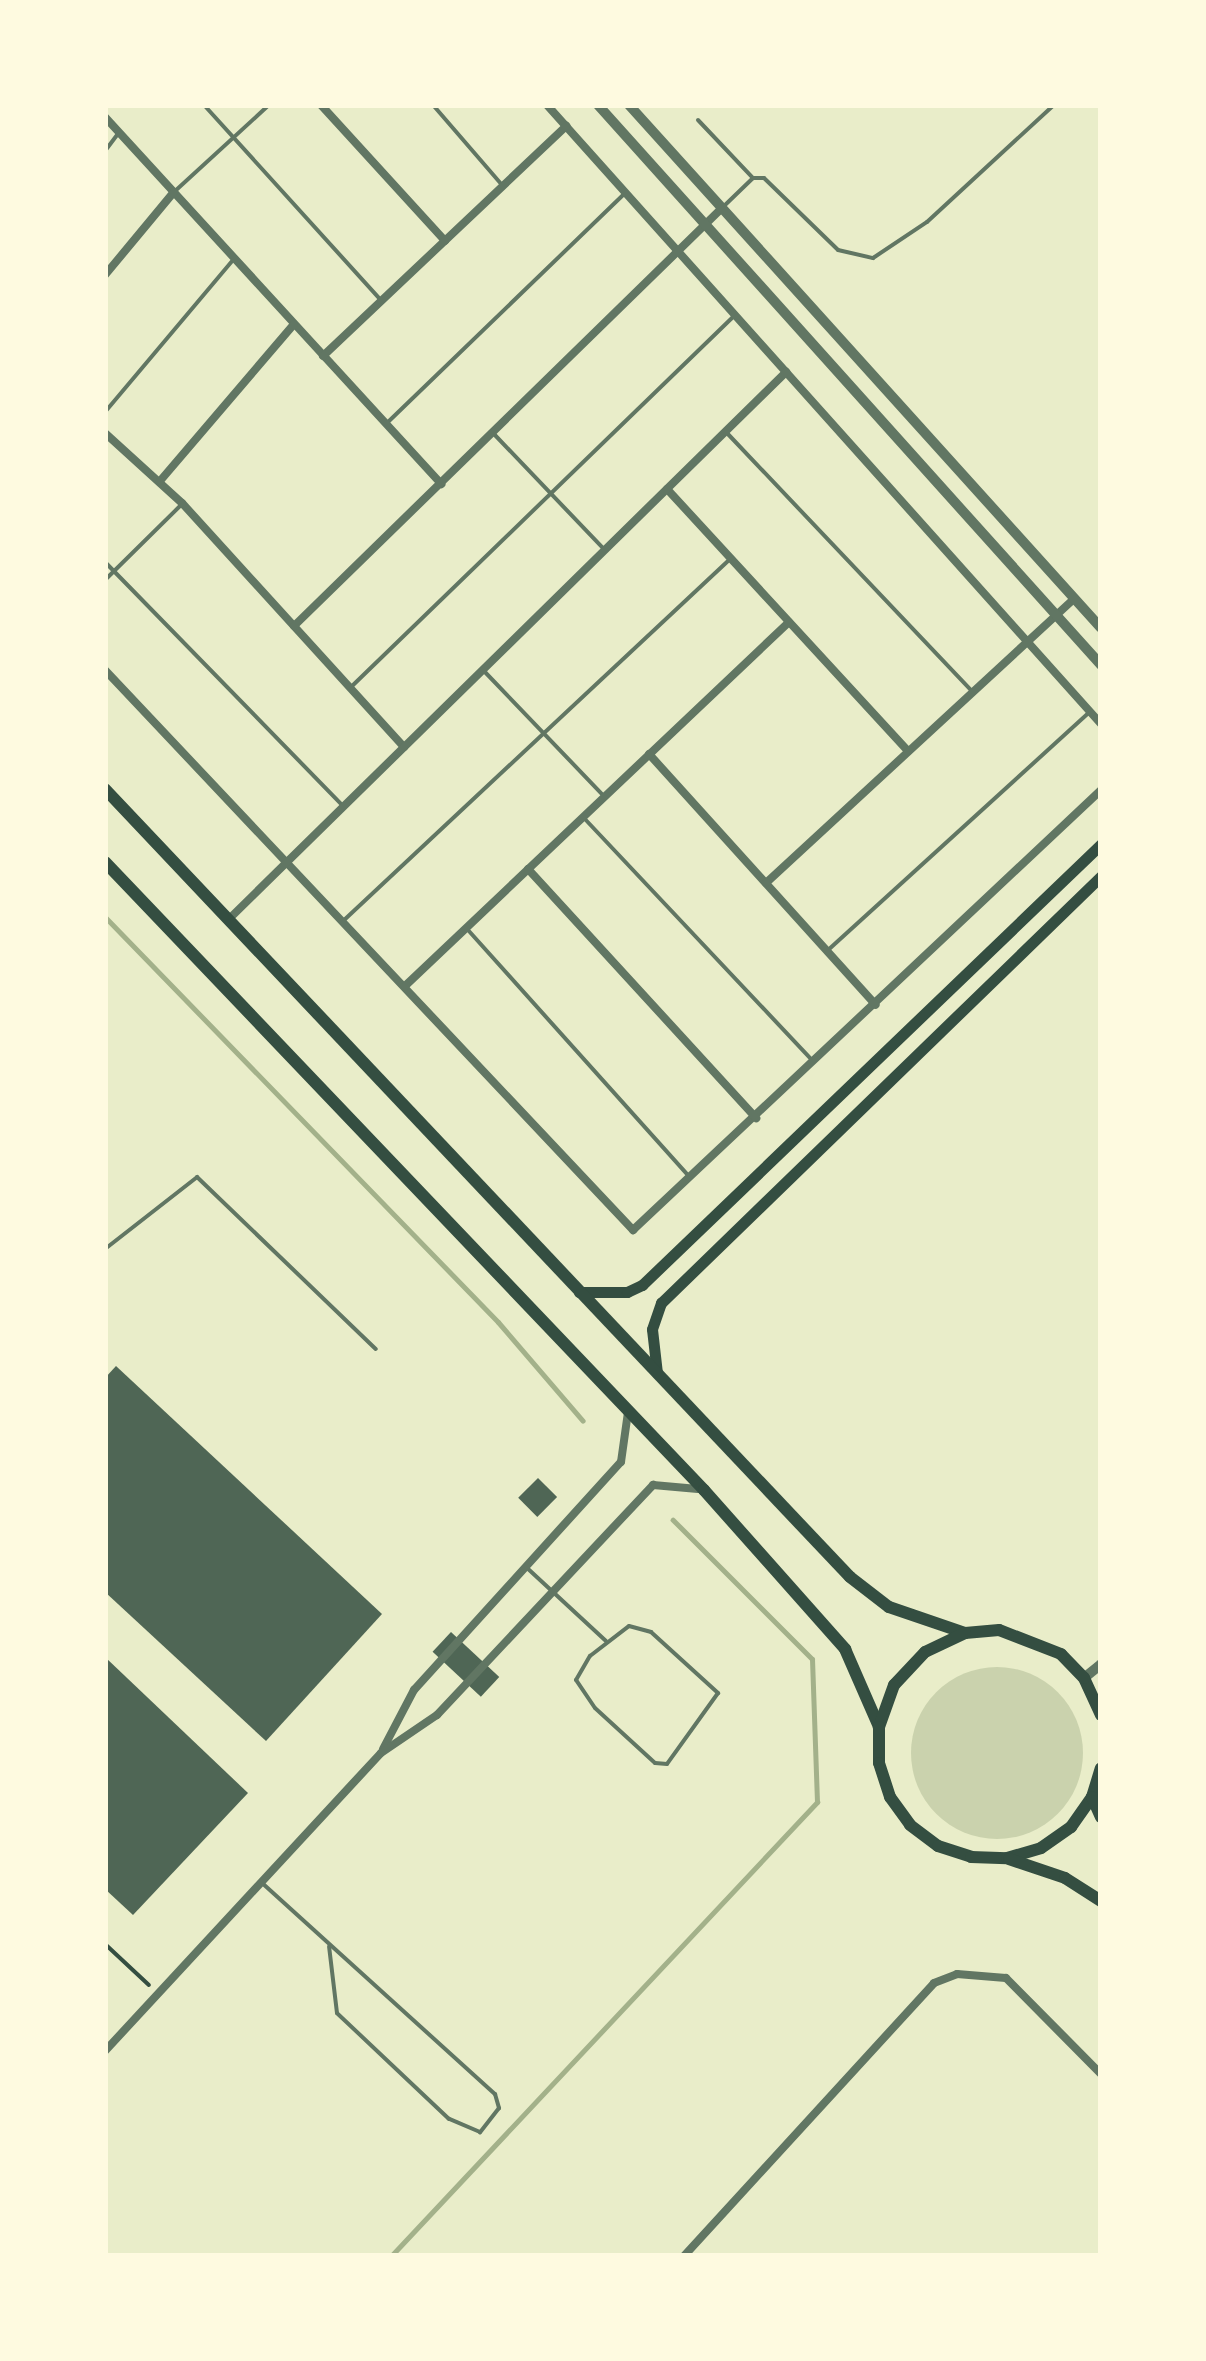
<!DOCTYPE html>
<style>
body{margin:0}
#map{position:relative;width:1206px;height:2361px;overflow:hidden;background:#e9edc9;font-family:Ubuntu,sans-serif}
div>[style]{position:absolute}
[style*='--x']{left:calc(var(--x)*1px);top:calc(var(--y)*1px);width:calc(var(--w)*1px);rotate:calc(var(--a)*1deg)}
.green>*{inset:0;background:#cad2ad}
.round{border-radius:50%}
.stream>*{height:5px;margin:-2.5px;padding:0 2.5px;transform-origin:2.5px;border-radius:2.5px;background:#a3b18a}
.building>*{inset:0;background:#4f6655;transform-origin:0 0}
.path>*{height:4px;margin:-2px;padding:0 2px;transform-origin:2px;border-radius:2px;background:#344e41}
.service>*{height:4px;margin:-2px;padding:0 2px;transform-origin:2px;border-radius:2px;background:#617663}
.minor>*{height:8px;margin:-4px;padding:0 4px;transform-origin:4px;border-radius:4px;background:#617663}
.tertiary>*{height:10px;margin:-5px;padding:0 5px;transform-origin:5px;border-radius:5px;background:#617663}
.secondary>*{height:11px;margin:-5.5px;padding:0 5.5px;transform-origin:5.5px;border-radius:5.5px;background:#344e41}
.primary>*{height:12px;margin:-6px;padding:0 6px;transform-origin:6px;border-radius:6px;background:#344e41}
span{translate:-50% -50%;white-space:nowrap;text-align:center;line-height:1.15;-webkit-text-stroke:10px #fefae0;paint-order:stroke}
.frame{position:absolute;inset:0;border:108px solid #fefae0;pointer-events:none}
</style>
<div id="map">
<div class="green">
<div class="round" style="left:911px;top:1667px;width:172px;height:172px"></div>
</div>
<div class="stream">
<div style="--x:105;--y:917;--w:564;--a:45.86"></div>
<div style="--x:498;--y:1322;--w:130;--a:49.4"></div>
<div style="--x:391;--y:2256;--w:623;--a:-46.82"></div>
<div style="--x:817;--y:1802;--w:143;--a:-92"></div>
<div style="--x:812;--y:1659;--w:197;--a:-135"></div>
</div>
<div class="building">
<div style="clip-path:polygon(116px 1366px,382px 1614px,266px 1741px,105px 1592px,105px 1378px)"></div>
<div style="left:538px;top:1478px;width:27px;height:28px;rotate:45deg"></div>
<div style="left:451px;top:1632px;width:66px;height:27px;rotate:43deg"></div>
<div style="clip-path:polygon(105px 1657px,248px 1793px,133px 1915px,105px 1889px)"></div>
</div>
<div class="path">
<div style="--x:105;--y:1944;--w:60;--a:43"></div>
</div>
<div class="service">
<div style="--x:204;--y:105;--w:265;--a:47.8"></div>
<div style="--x:433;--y:105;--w:107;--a:49.2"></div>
<div style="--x:698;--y:120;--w:80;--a:46.5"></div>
<div style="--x:105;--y:151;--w:20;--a:-53"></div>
<div style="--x:174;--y:192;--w:129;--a:-42.5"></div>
<div style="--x:724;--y:206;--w:40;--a:-44"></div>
<div style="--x:753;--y:178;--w:11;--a:0"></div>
<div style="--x:764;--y:178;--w:103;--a:44.2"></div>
<div style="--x:838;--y:250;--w:36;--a:13"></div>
<div style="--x:873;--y:258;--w:65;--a:-33.7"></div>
<div style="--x:927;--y:222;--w:173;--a:-42.7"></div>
<div style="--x:105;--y:412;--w:200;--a:-49.9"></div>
<div style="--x:388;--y:422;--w:330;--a:-44"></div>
<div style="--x:726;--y:432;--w:359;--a:46.5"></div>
<div style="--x:493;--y:433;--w:161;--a:46.3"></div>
<div style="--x:105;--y:562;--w:341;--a:45.7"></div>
<div style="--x:105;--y:580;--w:105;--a:-44.6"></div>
<div style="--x:483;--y:670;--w:175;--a:46.2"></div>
<div style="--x:350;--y:688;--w:535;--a:-44.09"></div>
<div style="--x:583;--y:817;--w:335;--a:46.7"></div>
<div style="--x:342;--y:922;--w:530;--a:-43.09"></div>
<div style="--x:468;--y:930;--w:331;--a:48.1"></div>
<div style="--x:827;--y:951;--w:355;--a:-42.3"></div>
<div style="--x:105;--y:1249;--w:117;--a:-38"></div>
<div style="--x:197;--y:1177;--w:248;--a:43.9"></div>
<div style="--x:526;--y:1567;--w:109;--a:42.8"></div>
<div style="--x:629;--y:1626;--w:23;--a:15"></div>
<div style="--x:651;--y:1632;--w:91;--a:42.3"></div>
<div style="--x:718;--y:1693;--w:87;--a:125.7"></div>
<div style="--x:667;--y:1764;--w:12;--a:-175"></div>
<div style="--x:655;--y:1763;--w:81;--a:-137.5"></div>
<div style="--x:595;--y:1708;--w:34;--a:-124"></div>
<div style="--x:576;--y:1680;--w:28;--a:-60"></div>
<div style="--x:590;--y:1656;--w:49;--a:-37.6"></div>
<div style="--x:261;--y:1882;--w:316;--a:42.2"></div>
<div style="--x:495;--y:2094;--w:15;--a:74"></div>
<div style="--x:499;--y:2108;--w:31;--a:128"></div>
<div style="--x:480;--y:2132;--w:34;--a:-157"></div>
<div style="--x:449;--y:2119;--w:154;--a:-136.6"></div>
<div style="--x:337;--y:2013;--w:67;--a:-96.8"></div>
</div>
<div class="minor">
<div style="--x:321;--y:105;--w:184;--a:47.6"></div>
<div style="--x:547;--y:105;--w:831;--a:48.17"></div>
<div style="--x:105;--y:117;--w:498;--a:47.5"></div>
<div style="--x:105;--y:275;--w:108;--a:-50.3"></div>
<div style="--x:323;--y:356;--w:335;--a:-43.4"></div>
<div style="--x:105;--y:433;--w:104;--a:42.3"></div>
<div style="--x:182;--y:503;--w:330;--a:47.7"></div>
<div style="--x:160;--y:481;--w:206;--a:-49.5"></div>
<div style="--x:667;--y:489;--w:356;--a:47.4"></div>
<div style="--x:294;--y:626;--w:598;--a:-44.32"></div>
<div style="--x:105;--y:670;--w:770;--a:46.68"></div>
<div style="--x:633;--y:1230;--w:642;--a:-43.23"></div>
<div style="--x:649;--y:754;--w:338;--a:47.9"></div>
<div style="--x:528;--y:869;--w:338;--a:47.5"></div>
<div style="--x:766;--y:883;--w:419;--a:-42.7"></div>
<div style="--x:229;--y:919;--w:781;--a:-44.48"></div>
<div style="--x:405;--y:986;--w:529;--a:-43.47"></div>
<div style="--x:383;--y:1749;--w:67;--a:-62.3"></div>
<div style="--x:414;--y:1690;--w:308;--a:-47.8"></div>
<div style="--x:621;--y:1462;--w:50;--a:-82"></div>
<div style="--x:105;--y:2051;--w:406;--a:-47.2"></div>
<div style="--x:381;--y:1753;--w:68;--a:-34.2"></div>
<div style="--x:437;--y:1715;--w:316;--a:-46.8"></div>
<div style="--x:653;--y:1485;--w:45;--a:5.1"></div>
<div style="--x:684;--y:2256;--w:370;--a:-47.5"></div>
<div style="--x:934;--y:1983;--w:25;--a:-21"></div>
<div style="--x:957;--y:1974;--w:49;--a:4.7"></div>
<div style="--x:1006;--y:1978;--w:135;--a:45.3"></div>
</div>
<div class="tertiary">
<div style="--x:598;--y:105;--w:753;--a:48.07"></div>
<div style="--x:629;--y:105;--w:704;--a:47.93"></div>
<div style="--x:1084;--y:1678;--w:22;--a:-39"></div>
</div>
<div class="secondary">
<div style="--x:579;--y:1292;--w:48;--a:0"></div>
<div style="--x:627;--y:1292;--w:17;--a:-25"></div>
<div style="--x:642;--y:1285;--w:637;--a:-43.85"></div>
<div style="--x:657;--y:1373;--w:44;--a:-96.5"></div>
<div style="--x:652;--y:1329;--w:28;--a:-71"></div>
<div style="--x:661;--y:1303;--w:613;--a:-44.14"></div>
</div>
<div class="primary">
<div style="--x:105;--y:789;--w:1084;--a:46.61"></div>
<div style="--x:850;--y:1577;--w:49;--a:37.6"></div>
<div style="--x:889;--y:1607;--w:80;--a:18.9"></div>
<div style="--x:105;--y:862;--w:868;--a:46.35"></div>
<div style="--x:704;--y:1490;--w:213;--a:48.4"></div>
<div style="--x:845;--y:1649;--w:85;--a:66.4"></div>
<div style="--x:1101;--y:1715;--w:41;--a:-114.7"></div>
<div style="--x:1084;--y:1678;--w:33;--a:-134"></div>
<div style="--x:1061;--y:1654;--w:66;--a:-158.8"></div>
<div style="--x:999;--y:1630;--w:34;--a:175"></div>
<div style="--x:965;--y:1633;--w:44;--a:154.6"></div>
<div style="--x:925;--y:1652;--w:45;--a:133.2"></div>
<div style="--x:894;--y:1685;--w:45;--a:109.7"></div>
<div style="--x:879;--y:1727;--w:36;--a:90"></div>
<div style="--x:879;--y:1763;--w:36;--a:72"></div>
<div style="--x:890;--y:1797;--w:34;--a:54"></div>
<div style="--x:910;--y:1825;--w:35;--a:37"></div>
<div style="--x:938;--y:1846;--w:35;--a:18"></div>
<div style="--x:971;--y:1857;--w:36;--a:2"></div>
<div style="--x:1007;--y:1858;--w:35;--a:-16"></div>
<div style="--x:1041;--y:1848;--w:37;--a:-35"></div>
<div style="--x:1071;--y:1827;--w:37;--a:-55"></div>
<div style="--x:1092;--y:1797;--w:30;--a:-73"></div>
<div style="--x:1092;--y:1797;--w:22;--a:66"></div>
<div style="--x:1009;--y:1859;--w:59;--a:18.7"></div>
<div style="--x:1065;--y:1878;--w:43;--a:32.6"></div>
</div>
<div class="frame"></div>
</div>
